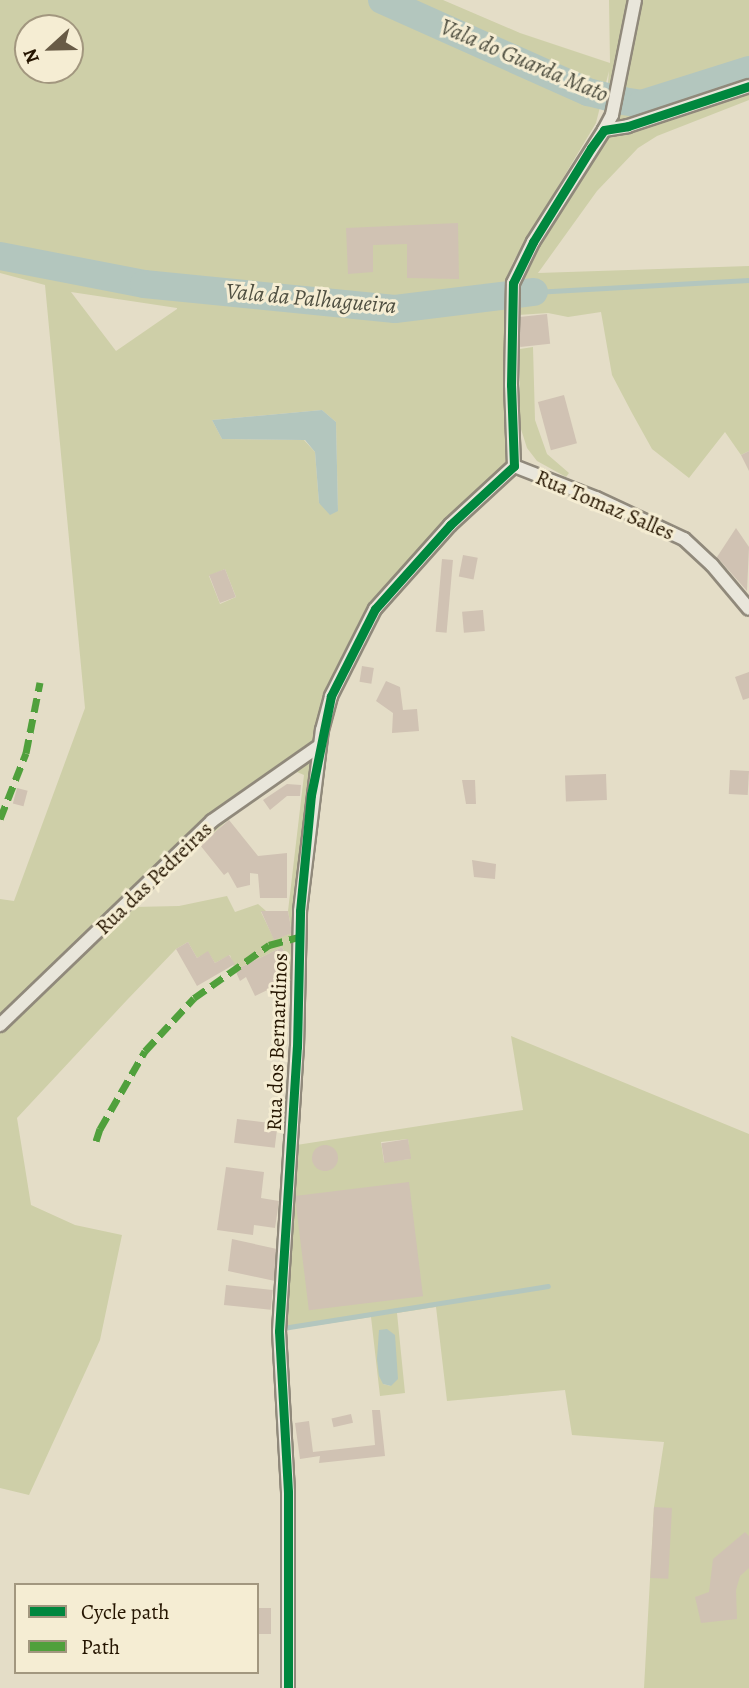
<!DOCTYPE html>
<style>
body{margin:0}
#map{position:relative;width:749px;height:1688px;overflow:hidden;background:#e4ddc7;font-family:Alegreya,serif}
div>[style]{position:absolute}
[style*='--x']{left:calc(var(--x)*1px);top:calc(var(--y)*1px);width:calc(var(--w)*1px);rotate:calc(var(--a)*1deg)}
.green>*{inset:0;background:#cecfa8}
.water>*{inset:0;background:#b3c6be}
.stream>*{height:4.5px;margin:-2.25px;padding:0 2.25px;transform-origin:2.25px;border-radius:2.25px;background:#b3c6be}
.river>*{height:28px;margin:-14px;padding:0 14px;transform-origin:14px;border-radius:14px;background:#b3c6be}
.building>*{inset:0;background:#d0c2b3;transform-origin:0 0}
.round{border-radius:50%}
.roads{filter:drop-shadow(2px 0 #90897b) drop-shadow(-2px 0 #90897b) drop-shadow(0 2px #90897b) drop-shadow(0 -2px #90897b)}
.minor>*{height:12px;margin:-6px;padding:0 6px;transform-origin:6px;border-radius:6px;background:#e9e6db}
.quiet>*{height:7px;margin-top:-3.5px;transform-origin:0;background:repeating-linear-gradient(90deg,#50a03c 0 14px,transparent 0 21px)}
.cycleway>*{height:9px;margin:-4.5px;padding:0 4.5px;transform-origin:4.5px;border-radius:4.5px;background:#00873e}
span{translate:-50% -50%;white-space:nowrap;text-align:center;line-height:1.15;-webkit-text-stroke:6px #f5edd3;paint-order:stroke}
.street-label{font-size:21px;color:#251500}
.water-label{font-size:23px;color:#4f4f41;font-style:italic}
.legend{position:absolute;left:14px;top:1583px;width:245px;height:91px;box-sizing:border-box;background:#f5edd3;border:2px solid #a2977f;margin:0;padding:9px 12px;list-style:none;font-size:21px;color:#251500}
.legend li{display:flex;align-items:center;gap:14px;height:35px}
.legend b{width:35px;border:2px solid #a2977f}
.north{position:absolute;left:14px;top:14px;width:70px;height:70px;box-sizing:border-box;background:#f5edd3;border:2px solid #a2977f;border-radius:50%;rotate:248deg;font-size:19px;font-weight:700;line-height:28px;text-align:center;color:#251500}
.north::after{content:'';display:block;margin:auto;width:24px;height:32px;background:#685b46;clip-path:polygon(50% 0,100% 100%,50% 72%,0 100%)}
</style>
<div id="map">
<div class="green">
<div style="clip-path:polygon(evenodd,0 0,443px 0,520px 33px,610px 63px,609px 0,749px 0,749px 100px,657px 136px,638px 148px,597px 191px,538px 273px,749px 266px,749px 451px,741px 455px,725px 432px,689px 478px,652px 449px,632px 413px,612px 375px,601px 312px,568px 317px,548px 313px,518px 315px,513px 283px,604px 130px,609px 71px,596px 123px,514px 260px,506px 279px,504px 300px,506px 462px,448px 522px,375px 609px,331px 696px,298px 982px,286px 981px,284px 966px,289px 960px,282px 947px,235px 970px,230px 955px,215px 963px,208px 952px,197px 958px,188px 942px,176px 949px,127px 1000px,17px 1118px,31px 1205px,75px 1225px,122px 1235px,100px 1340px,29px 1495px,0 1488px,0 899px,14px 901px,85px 708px,45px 285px,0 273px,0 0,28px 28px,70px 28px,70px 70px,28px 70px,28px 28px,0 0,71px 292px,177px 308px,177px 309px,116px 351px,71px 292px,0 0,322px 410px,336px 422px,338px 511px,319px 503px,315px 452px,304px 440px,222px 439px,212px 420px,322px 410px,0 0,225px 569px,236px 597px,220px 604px,209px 576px,225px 569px,0 0,297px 772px,304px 775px,288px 911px,292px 933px,274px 939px,261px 912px,266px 911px,258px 904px,235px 912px,227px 896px,179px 906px,133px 907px,229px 819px,297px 772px)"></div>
<div style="clip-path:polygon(533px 347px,535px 420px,547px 454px,569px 473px,566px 477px,537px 461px,527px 448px,520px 426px,520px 349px)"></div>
<div style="clip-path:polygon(evenodd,511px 1036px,749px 1134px,749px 1688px,644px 1688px,654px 1507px,664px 1442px,572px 1435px,565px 1390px,447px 1401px,436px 1307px,397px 1313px,405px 1393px,380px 1396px,371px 1317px,279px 1331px,290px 1146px,523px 1110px,511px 1036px,408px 1139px,410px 1159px,384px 1162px,381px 1142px,408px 1139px,511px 1036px,395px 1335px,391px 1386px,383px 1384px,395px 1335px)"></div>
</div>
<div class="water">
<div style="clip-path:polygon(322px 410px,336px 422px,338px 511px,330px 515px,319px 503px,315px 452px,305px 440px,222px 439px,212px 420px)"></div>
<div style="clip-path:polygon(387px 1329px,395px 1335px,398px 1379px,391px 1386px,383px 1384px,379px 1376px,377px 1359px,379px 1330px)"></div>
</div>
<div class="stream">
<div style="--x:534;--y:292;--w:215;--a:-3.2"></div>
<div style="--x:283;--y:1328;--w:268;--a:-9"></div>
</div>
<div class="river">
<div style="--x:382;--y:0;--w:226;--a:24.1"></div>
<div style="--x:588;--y:92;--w:36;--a:14"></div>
<div style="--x:623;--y:101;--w:18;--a:9"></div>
<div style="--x:641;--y:104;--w:113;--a:-17.5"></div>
<div style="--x:0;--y:256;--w:147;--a:11"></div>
<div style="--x:144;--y:284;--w:252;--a:5.7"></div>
<div style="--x:395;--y:309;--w:140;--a:-7"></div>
</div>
<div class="building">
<div style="clip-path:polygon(458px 223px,459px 279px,407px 278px,407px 244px,373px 245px,373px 272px,348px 274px,346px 228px)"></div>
<div style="left:547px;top:314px;width:30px;height:30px;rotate:84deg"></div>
<div style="left:564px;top:395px;width:50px;height:27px;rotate:75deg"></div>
<div style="clip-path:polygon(749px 451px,749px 471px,741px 455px)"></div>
<div style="clip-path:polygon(736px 528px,749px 547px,747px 591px,717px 557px)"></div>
<div style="left:463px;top:555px;width:15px;height:22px;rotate:11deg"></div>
<div style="left:442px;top:559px;width:11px;height:73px;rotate:5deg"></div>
<div style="left:225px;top:569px;width:30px;height:17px;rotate:69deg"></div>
<div style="left:483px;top:610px;width:21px;height:21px;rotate:85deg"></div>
<div style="left:362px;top:666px;width:12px;height:16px;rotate:9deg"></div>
<div style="clip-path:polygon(749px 672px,749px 698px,743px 700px,735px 677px)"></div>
<div style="clip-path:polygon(386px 681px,400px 687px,403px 710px,417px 709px,419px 731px,392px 733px,393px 713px,376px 701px)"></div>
<div style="left:730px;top:770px;width:19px;height:24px;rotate:3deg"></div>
<div style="left:606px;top:774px;width:26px;height:41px;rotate:88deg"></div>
<div style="clip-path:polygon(462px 780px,475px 780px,476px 804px,466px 804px)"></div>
<div style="clip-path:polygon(287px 784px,301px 785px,300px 796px,287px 796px,270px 810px,263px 800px)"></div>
<div style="left:17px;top:788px;width:11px;height:16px;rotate:15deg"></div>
<div style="clip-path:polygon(229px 820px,258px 856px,287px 853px,287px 898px,260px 898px,258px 874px,250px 873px,250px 885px,237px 888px,228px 872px,224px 875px,200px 845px)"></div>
<div style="clip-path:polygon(472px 860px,496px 864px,495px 879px,474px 877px)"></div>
<div style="clip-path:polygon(261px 911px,288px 911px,292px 933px,274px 940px)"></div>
<div style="clip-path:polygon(188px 942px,197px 958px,208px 951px,215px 963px,229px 955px,235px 964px,197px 986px,176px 949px)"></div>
<div style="clip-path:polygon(282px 947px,289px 961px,284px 966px,286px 981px,255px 996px,246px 977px,240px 981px,235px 970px)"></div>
<div style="left:237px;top:1119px;width:41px;height:24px;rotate:7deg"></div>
<div style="left:408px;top:1139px;width:20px;height:27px;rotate:81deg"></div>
<div class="round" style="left:312px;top:1145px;width:26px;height:26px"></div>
<div style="clip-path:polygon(226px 1167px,264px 1172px,261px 1198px,279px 1201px,275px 1228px,254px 1225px,253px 1235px,217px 1230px)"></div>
<div style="left:409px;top:1182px;width:115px;height:115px;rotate:83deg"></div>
<div style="clip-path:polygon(232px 1239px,277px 1249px,275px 1281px,228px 1271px)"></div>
<div style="left:226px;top:1285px;width:47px;height:20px;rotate:6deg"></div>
<div style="clip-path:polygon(372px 1410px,380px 1410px,385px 1456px,319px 1463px,320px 1456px,300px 1459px,295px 1423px,309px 1421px,313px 1452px,375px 1445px)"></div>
<div style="left:351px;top:1414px;width:9px;height:20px;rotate:77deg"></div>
<div style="left:654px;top:1507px;width:18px;height:71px;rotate:3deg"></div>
<div style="clip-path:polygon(745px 1532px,749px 1536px,749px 1568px,740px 1576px,736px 1590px,737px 1619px,701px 1623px,695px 1597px,709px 1592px,713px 1559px)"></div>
<div style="left:257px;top:1608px;width:14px;height:26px"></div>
</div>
<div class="roads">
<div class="minor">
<div style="--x:604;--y:130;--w:17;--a:-62"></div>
<div style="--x:612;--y:115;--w:117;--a:-78.7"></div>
<div style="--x:514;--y:466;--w:81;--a:-92.1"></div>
<div style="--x:511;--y:385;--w:102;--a:-88.9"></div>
<div style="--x:513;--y:283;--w:46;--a:-64"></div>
<div style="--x:533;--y:242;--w:133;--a:-57.6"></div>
<div style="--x:604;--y:130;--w:24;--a:-9"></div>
<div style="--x:628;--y:126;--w:127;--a:-18.3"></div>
<div style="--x:514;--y:466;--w:88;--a:21.3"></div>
<div style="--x:596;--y:498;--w:97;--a:25"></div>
<div style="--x:684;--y:539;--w:38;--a:43"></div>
<div style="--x:712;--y:565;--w:57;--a:49.9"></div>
<div style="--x:0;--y:1025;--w:294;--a:-43.9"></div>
<div style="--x:212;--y:821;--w:131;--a:-35"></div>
<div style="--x:288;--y:1688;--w:196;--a:-90"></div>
<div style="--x:288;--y:1492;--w:161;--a:-93.2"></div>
<div style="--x:279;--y:1331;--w:285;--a:-86.4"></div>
<div style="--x:297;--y:1047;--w:136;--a:-88.7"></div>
<div style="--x:300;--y:911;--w:182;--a:-83.1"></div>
<div style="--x:322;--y:730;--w:35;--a:-75"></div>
<div style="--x:331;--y:696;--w:97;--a:-63.2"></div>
<div style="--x:375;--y:609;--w:113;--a:-48.2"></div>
<div style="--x:450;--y:525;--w:87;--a:-42.7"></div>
</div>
</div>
<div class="quiet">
<div style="--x:0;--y:819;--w:71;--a:-68.5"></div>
<div style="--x:26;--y:753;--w:72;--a:-78.8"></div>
<div style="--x:96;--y:1141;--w:13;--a:-72"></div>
<div style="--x:100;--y:1129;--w:90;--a:-60"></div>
<div style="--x:145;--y:1051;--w:72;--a:-47.2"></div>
<div style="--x:194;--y:998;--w:92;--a:-35.2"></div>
<div style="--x:269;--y:945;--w:31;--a:-15"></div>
</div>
<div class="cycleway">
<div style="--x:288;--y:1688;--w:196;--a:-90"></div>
<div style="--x:288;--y:1492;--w:161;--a:-93.2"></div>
<div style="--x:279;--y:1331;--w:285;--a:-86.4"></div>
<div style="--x:297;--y:1047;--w:136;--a:-88.7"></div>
<div style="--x:300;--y:911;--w:117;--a:-84.6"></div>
<div style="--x:311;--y:795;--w:101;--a:-78.6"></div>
<div style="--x:331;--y:696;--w:97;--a:-63.2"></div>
<div style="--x:375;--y:609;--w:113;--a:-48.2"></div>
<div style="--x:450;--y:525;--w:87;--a:-42.7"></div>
<div style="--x:514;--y:466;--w:81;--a:-92.1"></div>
<div style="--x:511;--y:385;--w:102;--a:-88.9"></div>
<div style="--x:513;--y:283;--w:46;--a:-64"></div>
<div style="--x:533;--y:242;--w:110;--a:-58.3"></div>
<div style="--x:591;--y:148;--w:22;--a:-54"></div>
<div style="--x:604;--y:130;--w:24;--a:-9"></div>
<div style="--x:628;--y:126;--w:127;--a:-18.3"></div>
</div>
<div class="street-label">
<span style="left:605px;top:505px;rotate:23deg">Rua Tomaz Salles</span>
<span style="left:154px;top:878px;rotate:-44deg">Rua das Pedreiras</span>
<span style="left:277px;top:1042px;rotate:-88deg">Rua dos Bernardinos</span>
</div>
<div class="water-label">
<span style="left:524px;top:61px;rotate:23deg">Vala do Guarda Mato</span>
<span style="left:311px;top:299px;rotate:5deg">Vala da Palhagueira</span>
</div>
<ul class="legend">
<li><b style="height:9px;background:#00873e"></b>Cycle path</li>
<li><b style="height:9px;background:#50a03c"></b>Path</li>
</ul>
<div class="north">N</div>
</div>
